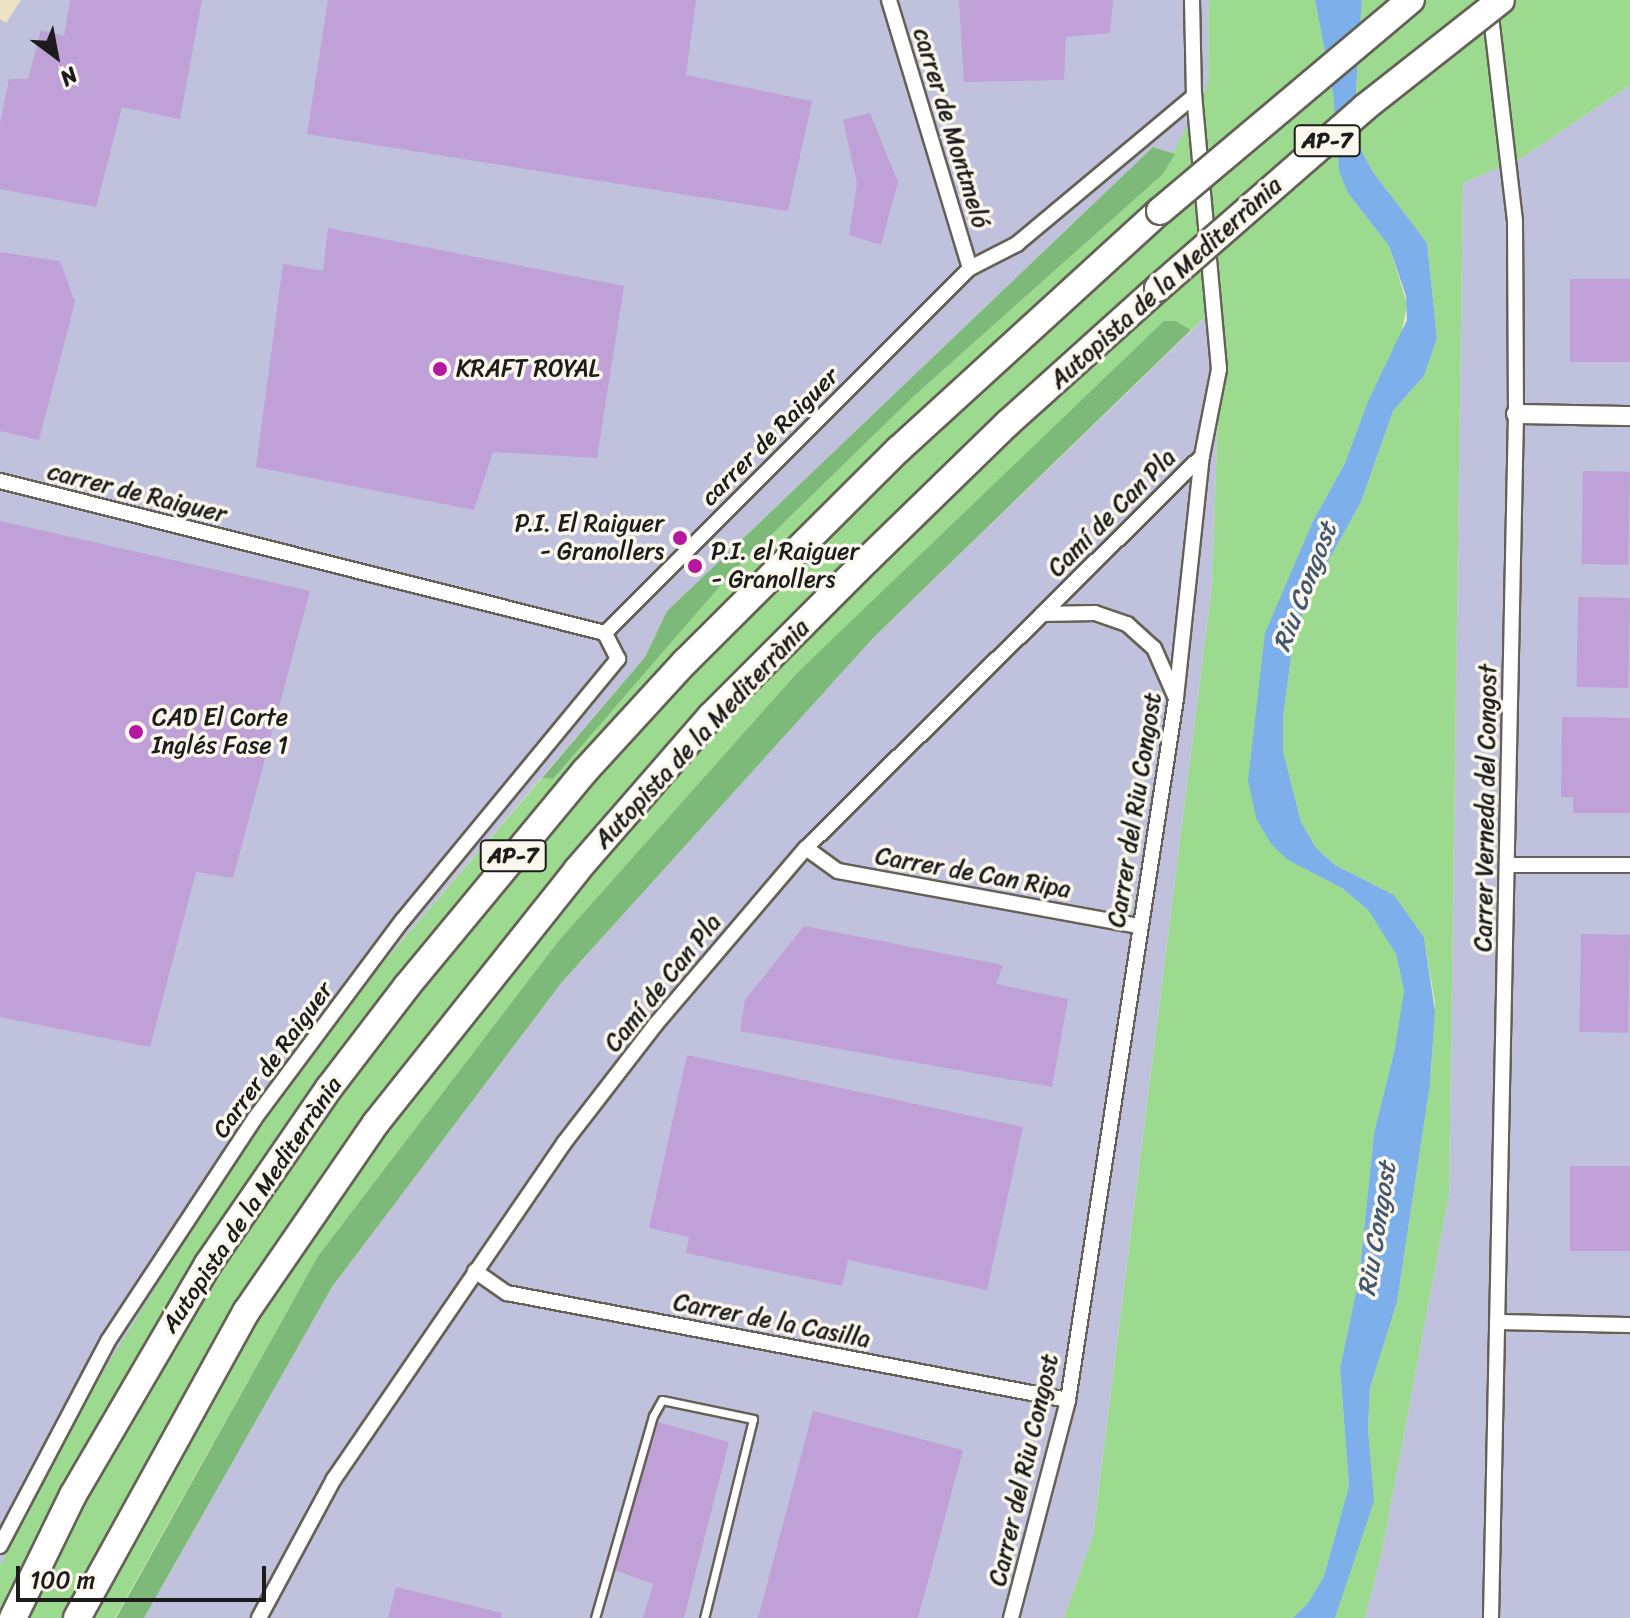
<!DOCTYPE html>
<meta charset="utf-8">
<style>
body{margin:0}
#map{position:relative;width:1630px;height:1618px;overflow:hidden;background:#ede2c2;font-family:Sriracha,sans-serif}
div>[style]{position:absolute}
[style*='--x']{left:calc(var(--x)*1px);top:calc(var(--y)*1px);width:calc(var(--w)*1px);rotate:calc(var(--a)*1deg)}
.industrial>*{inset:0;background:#c0c2dd}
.green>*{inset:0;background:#9cda8f}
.forest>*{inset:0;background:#7dba7a}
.water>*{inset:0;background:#7db0ea}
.building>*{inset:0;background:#bfa1d7;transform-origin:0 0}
.roads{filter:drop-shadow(2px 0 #656156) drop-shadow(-2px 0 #656156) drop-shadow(0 2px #656156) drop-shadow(0 -2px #656156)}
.service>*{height:7px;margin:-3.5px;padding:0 3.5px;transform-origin:3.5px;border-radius:3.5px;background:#fff}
.minor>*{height:14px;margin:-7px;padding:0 7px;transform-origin:7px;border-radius:7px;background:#fff}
.tertiary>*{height:18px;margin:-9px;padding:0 9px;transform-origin:9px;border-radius:9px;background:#fff}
.motorway>*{height:26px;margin:-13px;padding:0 13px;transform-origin:13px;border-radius:13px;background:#fff}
.bridges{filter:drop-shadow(2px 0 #656156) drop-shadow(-2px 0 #656156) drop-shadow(0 2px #656156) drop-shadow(0 -2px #656156)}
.motorway-bridge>*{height:26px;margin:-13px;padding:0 13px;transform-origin:13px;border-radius:13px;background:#fff}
.dots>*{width:22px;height:22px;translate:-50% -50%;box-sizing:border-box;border:4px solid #fbf7ec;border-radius:50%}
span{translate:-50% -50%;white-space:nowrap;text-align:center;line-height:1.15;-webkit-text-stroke:7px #fbf7ec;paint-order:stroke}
.shield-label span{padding:2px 6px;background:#fbf7ec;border:2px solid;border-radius:6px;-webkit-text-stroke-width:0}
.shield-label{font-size:22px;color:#1c1c1c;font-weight:700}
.street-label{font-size:24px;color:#1c1c1c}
.poi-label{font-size:24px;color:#1c1c1c}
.left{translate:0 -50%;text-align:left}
.right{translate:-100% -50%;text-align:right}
.water-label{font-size:26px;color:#43576e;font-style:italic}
.north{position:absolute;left:16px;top:16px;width:80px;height:80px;-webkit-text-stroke:6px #fbf7ec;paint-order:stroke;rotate:148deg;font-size:22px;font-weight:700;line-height:32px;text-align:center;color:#1c1c1c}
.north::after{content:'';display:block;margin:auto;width:28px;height:36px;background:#1c1c1c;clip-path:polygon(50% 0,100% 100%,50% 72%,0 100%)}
.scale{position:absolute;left:16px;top:1566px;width:250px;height:36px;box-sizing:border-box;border:4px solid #1c1c1c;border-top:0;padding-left:10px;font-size:24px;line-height:28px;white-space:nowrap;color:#1c1c1c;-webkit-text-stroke:6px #fbf7ec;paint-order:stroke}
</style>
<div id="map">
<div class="industrial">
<div style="clip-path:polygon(21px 0,1209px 0,1208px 85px,1175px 154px,1153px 147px,667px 611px,645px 657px,381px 965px,227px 1172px,0 1566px,0 19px,6px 23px)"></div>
<div style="clip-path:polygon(1630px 85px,1630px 1618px,1365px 1618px,1382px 1551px,1449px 1194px,1463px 183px,1523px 157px)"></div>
<div style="clip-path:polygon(1222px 301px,1212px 586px,1093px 1536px,1064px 1618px,144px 1618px,332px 1287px,562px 982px,874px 637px)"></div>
</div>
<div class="green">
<div style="clip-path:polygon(1209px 0,1315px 0,1333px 94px,1339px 172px,1348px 193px,1389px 246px,1407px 304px,1401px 335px,1368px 401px,1345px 463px,1313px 521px,1276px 608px,1263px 657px,1254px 730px,1300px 866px,1342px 888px,1368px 910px,1396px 954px,1404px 991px,1397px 1040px,1374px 1133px,1359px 1278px,1340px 1368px,1349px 1486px,1324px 1576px,1308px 1603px,1293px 1618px,1064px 1618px,1093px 1536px,1212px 586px,1222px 302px,1191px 330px,1176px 321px,797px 673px,560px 939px,318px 1256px,115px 1618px,0 1618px,0 1566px,98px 1380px,227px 1172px,381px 965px,542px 778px,553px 779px,728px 577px,914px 396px,1162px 175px,1208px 85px)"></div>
<div style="clip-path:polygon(1362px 0,1630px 0,1630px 85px,1523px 157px,1463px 183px,1449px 1194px,1382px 1551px,1365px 1618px,1335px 1618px,1373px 1501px,1368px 1429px,1370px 1388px,1397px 1302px,1431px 1076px,1435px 1003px,1424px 937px,1394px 895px,1335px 865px,1316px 848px,1301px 822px,1283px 751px,1283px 718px,1294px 634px,1316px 583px,1361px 502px,1393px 411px,1424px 376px,1437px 338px,1427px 243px,1373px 172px,1359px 146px,1356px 89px)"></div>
</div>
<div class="forest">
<div style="clip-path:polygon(1153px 147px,1175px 154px,1162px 175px,914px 396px,728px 577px,553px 779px,542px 778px,645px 657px,667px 611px)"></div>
<div style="clip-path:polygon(1164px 321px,1176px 321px,1191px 330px,874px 637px,562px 982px,332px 1287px,144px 1618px,116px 1618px,318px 1256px,560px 939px,797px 673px)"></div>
</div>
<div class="water">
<div style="clip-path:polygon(1315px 0,1362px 0,1356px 89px,1359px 146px,1373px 172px,1427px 243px,1437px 338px,1424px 376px,1393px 411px,1361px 502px,1316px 583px,1294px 634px,1283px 718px,1283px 751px,1301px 822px,1316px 848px,1335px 865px,1394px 895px,1424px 937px,1435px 1012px,1430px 1084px,1397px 1302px,1370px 1388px,1368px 1429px,1374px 1501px,1335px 1618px,1293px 1618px,1308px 1603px,1324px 1576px,1349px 1486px,1340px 1368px,1359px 1278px,1374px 1133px,1395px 1048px,1404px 991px,1396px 954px,1368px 910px,1342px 888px,1288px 860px,1271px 844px,1256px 818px,1248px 780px,1265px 633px,1313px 521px,1345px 463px,1368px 401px,1407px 320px,1406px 296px,1389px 246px,1348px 193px,1339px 172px,1333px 94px)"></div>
</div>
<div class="building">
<div style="clip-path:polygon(70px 0,202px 0,180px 119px,122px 107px,96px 207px,0 189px,0 123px,9px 79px,28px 79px,41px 30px,64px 36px)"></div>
<div style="clip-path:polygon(328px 0,696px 0,686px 75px,812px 101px,788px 211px,307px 134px)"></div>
<div style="clip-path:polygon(959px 0,1113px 0,1110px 33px,1066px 37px,1064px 80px,964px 82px)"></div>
<div style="clip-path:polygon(870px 113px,898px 182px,881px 245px,849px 235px,857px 184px,843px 120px)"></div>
<div style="clip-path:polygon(328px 228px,624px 286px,597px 458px,493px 452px,474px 510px,256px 467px,283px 264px,323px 271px)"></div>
<div style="clip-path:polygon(0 252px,60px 261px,75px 302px,39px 440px,0 431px)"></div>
<div style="left:1570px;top:279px;width:60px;height:83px"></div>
<div style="left:1583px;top:471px;width:47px;height:93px;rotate:1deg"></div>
<div style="clip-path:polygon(0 521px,310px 591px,233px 878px,196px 872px,150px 1047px,0 1017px)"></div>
<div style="left:1578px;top:597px;width:52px;height:90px;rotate:1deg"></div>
<div style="clip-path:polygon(1562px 717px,1630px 718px,1630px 813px,1573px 813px,1573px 797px,1561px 797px)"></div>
<div style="clip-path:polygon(804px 926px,1003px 965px,996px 984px,1068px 999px,1052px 1087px,740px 1031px,745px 1000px)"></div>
<div style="left:1581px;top:934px;width:49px;height:98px;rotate:1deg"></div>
<div style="clip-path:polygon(687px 1055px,1023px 1127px,987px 1290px,848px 1260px,842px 1286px,686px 1253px,689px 1237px,649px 1228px)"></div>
<div style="left:1570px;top:1166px;width:60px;height:85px"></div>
<div style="clip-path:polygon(813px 1411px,963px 1450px,918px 1618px,758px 1618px)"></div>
<div style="clip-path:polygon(658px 1422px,729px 1442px,684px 1618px,643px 1618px,653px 1584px,615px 1570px)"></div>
<div style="clip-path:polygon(396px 1587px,502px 1613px,501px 1618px,388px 1618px)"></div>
</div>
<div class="roads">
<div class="service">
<div style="--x:595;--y:1618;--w:210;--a:-74"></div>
<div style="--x:653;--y:1416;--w:18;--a:-61"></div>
<div style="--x:662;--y:1400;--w:93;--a:11.8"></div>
<div style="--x:753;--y:1419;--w:205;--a:103.8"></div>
</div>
<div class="minor">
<div style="--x:889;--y:0;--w:280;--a:73.2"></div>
<div style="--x:1490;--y:8;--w:214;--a:83.3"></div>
<div style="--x:1515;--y:221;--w:193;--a:89.7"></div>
<div style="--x:1516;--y:414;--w:1204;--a:91.19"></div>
<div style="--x:0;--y:481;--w:624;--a:14.1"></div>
<div style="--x:605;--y:633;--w:516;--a:-45"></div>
<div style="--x:970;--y:268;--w:53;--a:-27.1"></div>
<div style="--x:1017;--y:244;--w:231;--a:-39.9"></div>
<div style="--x:1042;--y:614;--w:53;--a:-1.1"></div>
<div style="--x:1095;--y:613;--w:34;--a:19"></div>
<div style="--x:1127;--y:624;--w:36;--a:42"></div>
<div style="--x:1154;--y:648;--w:52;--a:66.4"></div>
<div style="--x:806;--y:848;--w:39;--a:36"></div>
<div style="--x:838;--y:871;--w:306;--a:10.4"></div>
<div style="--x:1507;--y:865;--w:123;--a:0"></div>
<div style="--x:475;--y:1271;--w:39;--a:35"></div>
<div style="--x:507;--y:1293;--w:571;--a:10.8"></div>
<div style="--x:1497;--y:1322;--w:133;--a:1.3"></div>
<div style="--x:0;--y:1546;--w:232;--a:-62.2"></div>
<div style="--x:108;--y:1341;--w:267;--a:-56.6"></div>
<div style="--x:255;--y:1118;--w:246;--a:-53.3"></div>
<div style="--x:402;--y:921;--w:340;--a:-50.5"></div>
<div style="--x:618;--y:659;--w:29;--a:-117"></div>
<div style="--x:259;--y:1618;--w:158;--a:-61.7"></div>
<div style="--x:334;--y:1479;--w:407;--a:-55.6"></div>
<div style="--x:564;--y:1143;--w:150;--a:-52.3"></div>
<div style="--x:656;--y:1024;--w:231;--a:-49.6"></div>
<div style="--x:806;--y:848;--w:557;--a:-44.71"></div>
<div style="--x:1011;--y:1618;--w:225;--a:-75.3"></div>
<div style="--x:1068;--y:1400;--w:710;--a:-81.25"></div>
<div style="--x:1176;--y:698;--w:243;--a:-83.9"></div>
<div style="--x:1202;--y:456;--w:89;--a:-78.9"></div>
<div style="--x:1219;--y:369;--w:274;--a:-95.2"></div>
<div style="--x:1194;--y:96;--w:96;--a:-91.2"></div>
</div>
<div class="tertiary">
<div style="--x:1516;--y:414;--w:114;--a:1"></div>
</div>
<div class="motorway">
<div style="--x:13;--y:1618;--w:137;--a:-64"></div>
<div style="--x:73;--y:1495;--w:268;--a:-59.7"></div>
<div style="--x:208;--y:1264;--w:214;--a:-55.5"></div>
<div style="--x:329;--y:1088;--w:128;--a:-52.6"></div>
<div style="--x:407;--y:986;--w:279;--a:-50.4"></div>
<div style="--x:585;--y:771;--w:148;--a:-47.5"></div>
<div style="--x:685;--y:662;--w:302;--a:-44.9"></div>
<div style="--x:899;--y:449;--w:353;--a:-42.4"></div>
<div style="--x:77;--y:1618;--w:350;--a:-61.1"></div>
<div style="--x:246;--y:1312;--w:229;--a:-55.5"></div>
<div style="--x:376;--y:1123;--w:323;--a:-51.5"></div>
<div style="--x:577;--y:870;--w:204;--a:-49"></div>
<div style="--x:711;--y:716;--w:222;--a:-45"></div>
<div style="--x:868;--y:559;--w:195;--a:-44.2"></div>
<div style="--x:1008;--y:423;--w:202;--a:-42"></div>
</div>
</div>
<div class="bridges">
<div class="motorway-bridge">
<div style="--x:1160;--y:211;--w:328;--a:-40.1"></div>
<div style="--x:1158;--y:288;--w:274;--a:-41.1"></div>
<div style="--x:1364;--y:108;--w:174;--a:-38.2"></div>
</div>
</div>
<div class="dots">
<div style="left:440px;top:369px;background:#b5179e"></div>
<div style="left:680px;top:538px;background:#b5179e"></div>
<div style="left:695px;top:566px;background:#b5179e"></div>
<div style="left:136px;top:732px;background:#b5179e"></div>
</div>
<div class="shield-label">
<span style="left:1327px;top:141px">AP-7</span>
<span style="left:513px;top:856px">AP-7</span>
</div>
<div class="street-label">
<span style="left:951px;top:128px;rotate:73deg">carrer de Montmeló</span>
<span style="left:1166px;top:283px;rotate:-42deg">Autopista de la Mediterrània</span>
<span style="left:770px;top:437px;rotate:-45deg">carrer de Raiguer</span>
<span style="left:137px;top:493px;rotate:14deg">carrer de Raiguer</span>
<span style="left:1112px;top:513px;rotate:-45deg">Camí de Can Pla</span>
<span style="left:702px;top:734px;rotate:-47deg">Autopista de la Mediterrània</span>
<span style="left:1486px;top:808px;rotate:-89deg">Carrer Verneda del Congost</span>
<span style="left:1135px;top:810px;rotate:-81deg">Carrer del Riu Congost</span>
<span style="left:973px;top:873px;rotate:10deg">Carrer de Can Ripa</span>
<span style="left:663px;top:983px;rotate:-51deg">Camí de Can Pla</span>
<span style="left:273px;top:1060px;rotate:-54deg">Carrer de Raiguer</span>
<span style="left:252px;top:1205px;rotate:-56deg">Autopista de la Mediterrània</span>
<span style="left:772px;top:1321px;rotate:11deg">Carrer de la Casilla</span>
<span style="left:1024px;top:1470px;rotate:-77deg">Carrer del Riu Congost</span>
</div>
<div class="poi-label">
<span class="left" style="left:456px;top:369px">KRAFT ROYAL</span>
<span class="right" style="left:664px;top:538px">P.I. El Raiguer<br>- Granollers</span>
<span class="left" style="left:711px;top:566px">P.I. el Raiguer<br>- Granollers</span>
<span class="left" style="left:152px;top:732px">CAD El Corte<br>Inglés Fase 1</span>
</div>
<div class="water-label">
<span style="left:1305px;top:587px;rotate:-69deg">Riu Congost</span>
<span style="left:1377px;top:1229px;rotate:-81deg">Riu Congost</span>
</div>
<div class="north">N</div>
<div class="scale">100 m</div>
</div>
